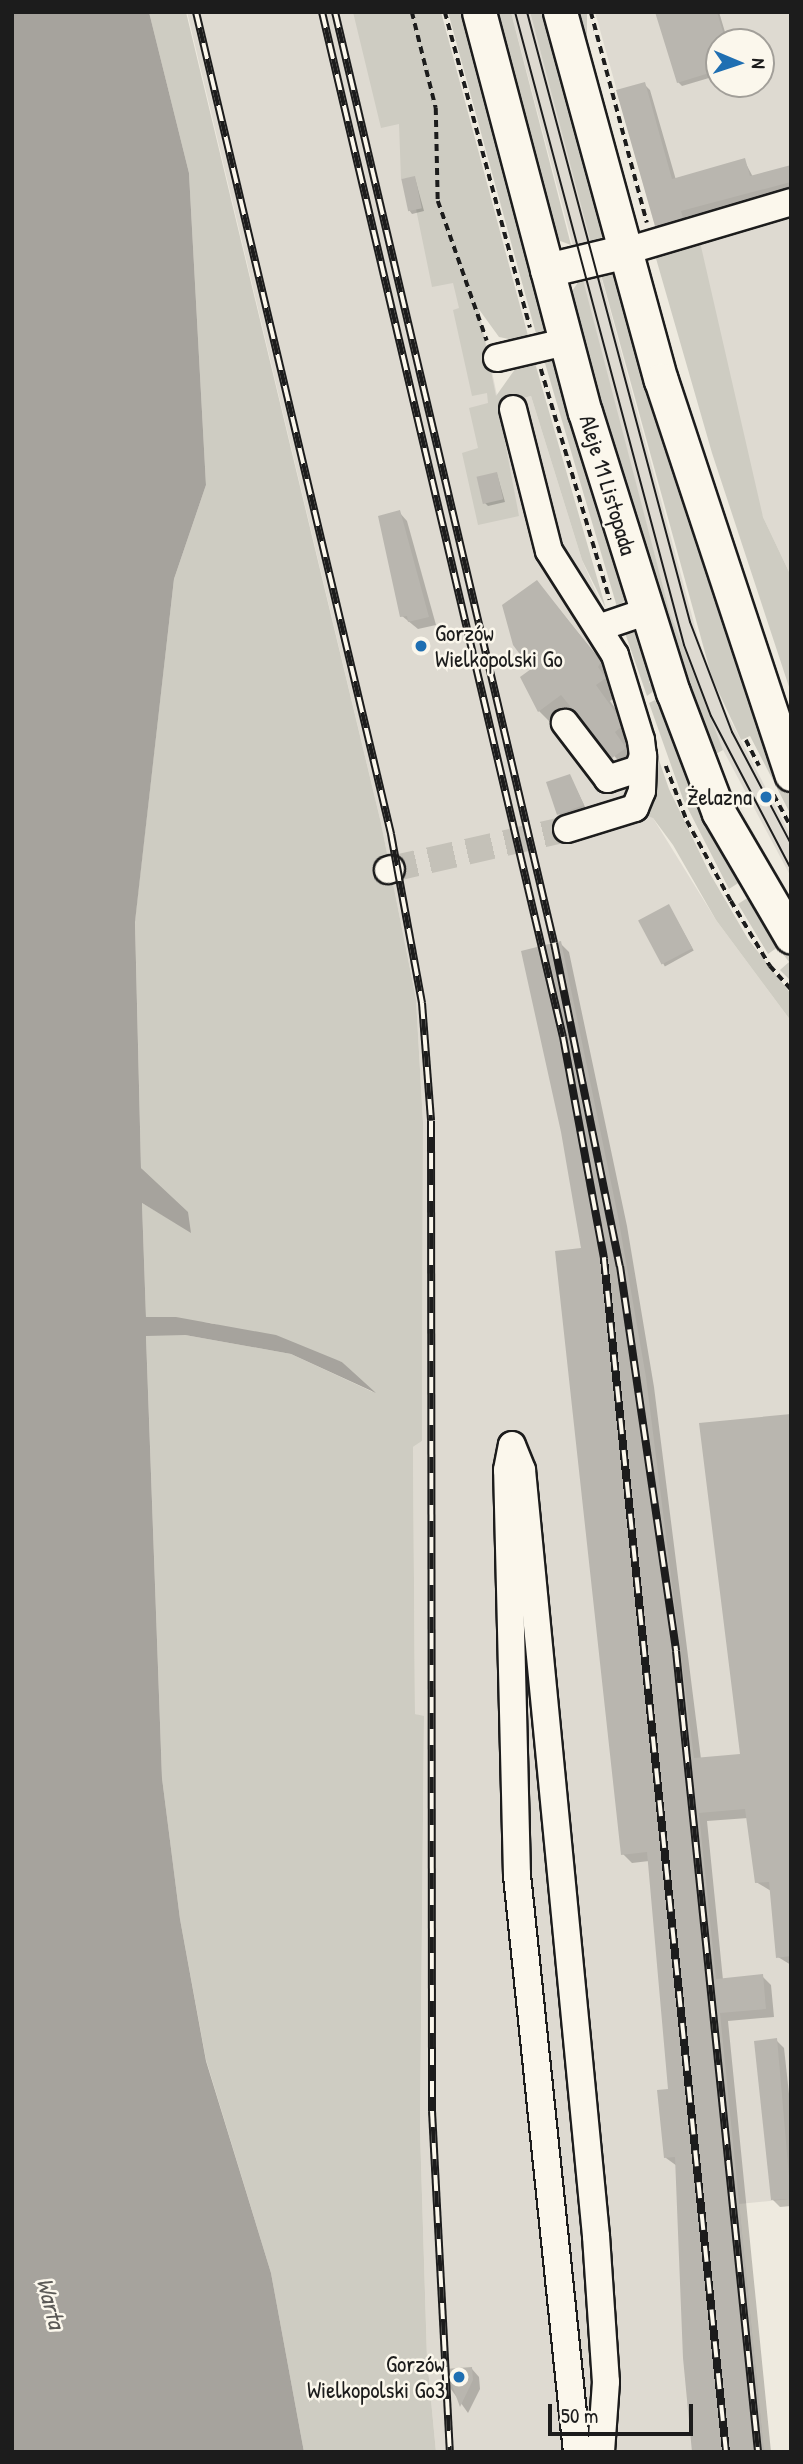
<!DOCTYPE html>
<meta charset="utf-8">
<style>
body{margin:0}
#map{position:relative;width:803px;height:2464px;overflow:hidden;background:#eeeadf;font-family:"Patrick Hand",sans-serif}
div>[style]{position:absolute}
[style*='--x']{left:calc(var(--x)*1px);top:calc(var(--y)*1px);width:calc(var(--w)*1px);rotate:calc(var(--a)*1deg)}
.built>*{inset:0;background:#dedad1}
.green>*{inset:0;background:#ceccc2;transform-origin:0 0}
.water>*{inset:0;background:#a6a39d}
.shadow>*{inset:0;background:#0003;transform-origin:0 0}
.building>*{inset:0;background:#b9b6af;transform-origin:0 0}
.minor-tunnel>*{height:26px;margin-top:-13px;transform-origin:0;background:repeating-linear-gradient(90deg,#c4c1b8 0 26px,transparent 0 39px)}
.path>*{height:3.5px;margin-top:-1.75px;transform-origin:0;background:repeating-linear-gradient(90deg,#1c1c1c 0 7px,transparent 0 12px)}
.roads{filter:drop-shadow(2px 0 #1c1c1c) drop-shadow(-2px 0 #1c1c1c) drop-shadow(0 2px #1c1c1c) drop-shadow(0 -2px #1c1c1c)}
.minor>*{height:26px;margin:-13px;padding:0 13px;transform-origin:13px;border-radius:13px;background:#fbf7ec}
.major>*{height:33px;margin:-16.5px;padding:0 16.5px;transform-origin:16.5px;border-radius:16.5px;background:#fbf7ec}
.tram>*{height:2px;margin:-1px;padding:0 1px;transform-origin:1px;border-radius:1px;background:#1c1c1c}
.rail>*{height:8px;margin-top:-4px;transform-origin:0;background:repeating-linear-gradient(90deg,#fbf7ec 0 16px,#1c1c1c 0 32px);box-sizing:border-box;border-block:2px solid #1c1c1c}
.dots>*{width:19px;height:19px;translate:-50% -50%;box-sizing:border-box;border:4px solid #fbf7ec;border-radius:50%}
span{translate:-50% -50%;white-space:nowrap;text-align:center;line-height:1.15;-webkit-text-stroke:5px #fbf7ec;paint-order:stroke}
.street-label{font-size:23px;color:#1c1c1c}
.poi-label{font-size:23px;color:#1c1c1c}
.left{translate:0 -50%;text-align:left}
.right{translate:-100% -50%;text-align:right}
.water-label{font-size:24px;color:#5a5956;font-style:italic}
.frame{position:absolute;inset:0;border:14px solid #1c1c1c;pointer-events:none}
.north{position:absolute;left:705px;top:28px;width:70px;height:70px;box-sizing:border-box;background:#fbf7ec;border:2px solid #a29f99;border-radius:50%;rotate:92deg;font-size:19px;font-weight:700;line-height:28px;text-align:center;color:#1c1c1c}
.north::after{content:'';display:block;margin:auto;width:24px;height:32px;background:#1f6fb2;clip-path:polygon(50% 0,100% 100%,50% 72%,0 100%)}
.scale{position:absolute;left:548px;top:2404px;width:145px;height:32px;box-sizing:border-box;border:4px solid #1c1c1c;border-top:0;padding-left:9px;font-size:21px;line-height:24px;white-space:nowrap;color:#1c1c1c;-webkit-text-stroke:5px #fbf7ec;paint-order:stroke}
</style>
<div id="map">
<div class="built">
<div style="clip-path:polygon(187px 12px,417px 12px,499px 405px,531px 396px,582px 560px,619px 645px,653px 818px,716px 920px,791px 1021px,791px 2199px,739px 2204px,764px 2452px,436px 2452px,427px 2358px,420px 2130px,424px 1717px,415px 1714px,413px 1447px,422px 1441px,423px 1122px,416px 999px,381px 823px)"></div>
<div style="clip-path:polygon(511px 12px,530px 12px,698px 638px,726px 712px,791px 836px,791px 877px,714px 733px,670px 613px)"></div>
<div style="clip-path:polygon(evenodd,595px 12px,791px 12px,791px 576px,763px 517px,662px 252px,595px 12px,719px 42px,761px 42px,761px 84px,719px 84px,719px 42px)"></div>
</div>
<div class="green">
<div style="clip-path:polygon(149px 12px,186px 12px,381px 823px,416px 999px,423px 1122px,422px 1441px,413px 1447px,415px 1714px,424px 1716px,420px 2130px,427px 2358px,436px 2452px,304px 2452px,271px 2273px,206px 2060px,180px 1919px,162px 1778px,146px 1335px,185px 1335px,291px 1354px,373px 1392px,342px 1362px,211px 1323px,146px 1317px,142px 1203px,191px 1232px,141px 1168px,135px 920px,174px 579px,206px 485px,189px 173px)"></div>
<div style="clip-path:polygon(353px 12px,441px 12px,530px 343px,499px 337px,478px 308px,496px 396px,523px 358px,533px 356px,606px 609px,582px 560px,531px 396px,498px 405px,519px 516px,478px 525px,462px 453px,478px 448px,469px 408px,488px 403px,487px 393px,472px 396px,453px 310px,459px 308px,453px 283px,432px 287px,416px 209px,421px 208px,415px 177px,401px 179px,399px 124px,381px 128px)"></div>
<div style="clip-path:polygon(448px 12px,468px 12px,551px 329px,538px 341px)"></div>
<div style="clip-path:polygon(491px 12px,511px 12px,571px 245px,555px 239px)"></div>
<div style="clip-path:polygon(530px 12px,550px 12px,606px 231px,599px 241px,591px 243px)"></div>
<div style="left:579px;top:12px;width:8px;height:95px"></div>
<div style="clip-path:polygon(700px 242px,763px 517px,791px 576px,791px 693px,712px 453px,655px 255px)"></div>
<div style="clip-path:polygon(600px 271px,617px 274px,791px 801px,791px 815px,750px 736px,741px 740px,712px 678px)"></div>
<div style="clip-path:polygon(582px 276px,670px 613px,723px 750px,714px 755px,771px 868px,704px 736px,662px 621px,569px 296px)"></div>
<div style="clip-path:polygon(542px 353px,559px 356px,628px 598px,617px 607px)"></div>
<div style="clip-path:polygon(639px 632px,652px 680px,649px 682px,655px 690px,647px 696px,625px 633px)"></div>
<div style="clip-path:polygon(619px 645px,669px 789px,709px 872px,748px 939px,791px 994px,791px 1021px,716px 920px,673px 845px,653px 818px,635px 811px,645px 789px)"></div>
<div style="clip-path:polygon(655px 700px,665px 719px,670px 718px,743px 880px,729px 889px,683px 799px,649px 703px)"></div>
<div style="clip-path:polygon(752px 895px,791px 953px,791px 981px,780px 970px,789px 962px,778px 947px,768px 954px,738px 904px)"></div>
</div>
<div class="water">
<div style="clip-path:polygon(12px 12px,149px 12px,189px 173px,206px 485px,174px 579px,135px 922px,141px 1168px,188px 1212px,191px 1233px,142px 1203px,146px 1317px,176px 1317px,276px 1335px,342px 1362px,376px 1393px,291px 1354px,185px 1335px,146px 1336px,162px 1778px,180px 1919px,206px 2061px,271px 2273px,304px 2452px,12px 2452px)"></div>
</div>
<div class="shadow">
<div style="clip-path:polygon(659px 12px,719px 12px,728px 42px,719px 42px,719px 75px,682px 86px,678px 82px)"></div>
<div style="clip-path:polygon(644px 84px,650px 90px,676px 180px,744px 160px,753px 177px,791px 167px,791px 189px,686px 217px,688px 223px,662px 231px,656px 225px)"></div>
<div style="clip-path:polygon(415px 178px,424px 211px,412px 214px,409px 210px)"></div>
<div style="clip-path:polygon(497px 474px,505px 502px,488px 506px,485px 503px)"></div>
<div style="clip-path:polygon(399px 512px,407px 521px,436px 625px,418px 629px,402px 616px)"></div>
<div style="clip-path:polygon(537px 582px,615px 678px,619px 694px,610px 701px,631px 730px,640px 763px,628px 772px,575px 710px,554px 726px,539px 711px,522px 677px,533px 669px)"></div>
<div style="clip-path:polygon(570px 776px,586px 809px,562px 817px,559px 814px)"></div>
<div style="left:669px;top:906px;width:51px;height:33px;rotate:61deg"></div>
<div style="clip-path:polygon(560px 943px,569px 952px,627px 1226px,654px 1387px,701px 1759px,742px 1756px,791px 1415px,791px 1965px,778px 1957px,771px 1891px,756px 1882px,748px 1818px,707px 1821px,723px 1980px,762px 1976px,771px 1985px,774px 2017px,728px 2021px,771px 2452px,694px 2452px,677px 2166px,666px 2158px,670px 2091px,649px 1861px,632px 1863px,623px 1854px)"></div>
<div style="clip-path:polygon(776px 2040px,784px 2048px,791px 2112px,791px 2206px,780px 2207px,773px 2200px)"></div>
<div style="clip-path:polygon(472px 2369px,479px 2377px,480px 2389px,468px 2413px,448px 2385px)"></div>
</div>
<div class="building">
<div style="clip-path:polygon(655px 12px,717px 12px,726px 42px,719px 42px,719px 70px,677px 83px)"></div>
<div style="clip-path:polygon(645px 82px,672px 179px,745px 158px,750px 176px,791px 165px,791px 182px,681px 211px,683px 218px,655px 226px,616px 90px)"></div>
<div style="left:415px;top:176px;width:33px;height:14px;rotate:78deg"></div>
<div style="left:497px;top:472px;width:28px;height:21px;rotate:77deg"></div>
<div style="clip-path:polygon(400px 510px,429px 617px,408px 622px,407px 616px,400px 617px,378px 516px)"></div>
<div style="clip-path:polygon(537px 580px,601px 662px,598px 667px,606px 678px,596px 685px,616px 713px,621px 727px,615px 732px,626px 748px,612px 758px,561px 695px,538px 712px,520px 677px,531px 669px,513px 645px,502px 605px)"></div>
<div style="clip-path:polygon(570px 774px,584px 805px,557px 815px,546px 782px)"></div>
<div style="left:669px;top:904px;width:50px;height:35px;rotate:62deg"></div>
<div style="clip-path:polygon(561px 941px,618px 1216px,646px 1377px,694px 1758px,740px 1754px,699px 1423px,791px 1414px,791px 1956px,776px 1958px,769px 1882px,755px 1883px,745px 1809px,699px 1813px,716px 1979px,763px 1974px,766px 2009px,720px 2013px,764px 2452px,692px 2452px,683px 2358px,675px 2157px,664px 2158px,657px 2090px,668px 2089px,647px 1852px,621px 1855px,555px 1251px,581px 1248px,561px 1132px,521px 951px)"></div>
<div style="clip-path:polygon(777px 2038px,791px 2199px,771px 2200px,754px 2041px)"></div>
<div style="clip-path:polygon(472px 2367px,473px 2380px,460px 2407px,452px 2385px,446px 2386px,445px 2369px)"></div>
</div>
<div class="minor-tunnel">
<div style="--x:391;--y:869;--w:180;--a:-12.8"></div>
</div>
<div class="path">
<div style="--x:412;--y:12;--w:99;--a:76"></div>
<div style="--x:436;--y:108;--w:93;--a:88.8"></div>
<div style="--x:438;--y:201;--w:148;--a:70.7"></div>
<div style="--x:445;--y:12;--w:327;--a:74.9"></div>
<div style="--x:591;--y:12;--w:218;--a:75.1"></div>
<div style="--x:541;--y:369;--w:241;--a:73.4"></div>
<div style="--x:746;--y:740;--w:29;--a:63"></div>
<div style="--x:666;--y:766;--w:59;--a:69.1"></div>
<div style="--x:687;--y:821;--w:91;--a:61.2"></div>
<div style="--x:731;--y:901;--w:76;--a:59"></div>
<div style="--x:770;--y:966;--w:31;--a:48"></div>
<div style="--x:774;--y:795;--w:36;--a:62"></div>
</div>
<div class="roads">
<div class="minor">
<div style="--x:626;--y:251;--w:172;--a:-16.5"></div>
<div style="--x:497;--y:358;--w:70;--a:-13.2"></div>
<div style="--x:513;--y:409;--w:146;--a:75.8"></div>
<div style="--x:549;--y:551;--w:123;--a:57.6"></div>
<div style="--x:615;--y:655;--w:89;--a:73"></div>
<div style="--x:641;--y:740;--w:16;--a:83"></div>
<div style="--x:643;--y:756;--w:14;--a:111"></div>
<div style="--x:638;--y:769;--w:32;--a:162"></div>
<div style="--x:608;--y:779;--w:71;--a:-127.5"></div>
<div style="--x:601;--y:627;--w:50;--a:-18.8"></div>
<div style="--x:567;--y:829;--w:71;--a:-17.2"></div>
<div style="--x:635;--y:808;--w:18;--a:-68"></div>
<div style="--x:642;--y:791;--w:35;--a:-88"></div>
<div style="--x:388;--y:870;--w:3;--a:-18"></div>
<div style="--x:577;--y:2452;--w:580;--a:-95.94"></div>
<div style="--x:517;--y:1875;--w:405;--a:-91.4"></div>
<div style="--x:507;--y:1470;--w:25;--a:-79"></div>
<div style="--x:512;--y:1445;--w:27;--a:68"></div>
<div style="--x:522;--y:1470;--w:770;--a:84.48"></div>
<div style="--x:596;--y:2236;--w:146;--a:86.1"></div>
<div style="--x:606;--y:2382;--w:70;--a:94.1"></div>
</div>
<div class="major">
<div style="--x:479;--y:12;--w:414;--a:75.2"></div>
<div style="--x:585;--y:412;--w:294;--a:72.6"></div>
<div style="--x:673;--y:692;--w:129;--a:69.2"></div>
<div style="--x:719;--y:813;--w:143;--a:59.7"></div>
<div style="--x:560;--y:12;--w:382;--a:74.7"></div>
<div style="--x:661;--y:380;--w:415;--a:71.7"></div>
<div style="--x:547;--y:270;--w:81;--a:-13.5"></div>
</div>
</div>
<div class="tram">
<div style="--x:515;--y:12;--w:655;--a:75.05"></div>
<div style="--x:684;--y:645;--w:76;--a:69.2"></div>
<div style="--x:711;--y:716;--w:173;--a:62.4"></div>
<div style="--x:527;--y:12;--w:631;--a:75.04"></div>
<div style="--x:690;--y:622;--w:118;--a:69.1"></div>
<div style="--x:732;--y:732;--w:127;--a:62.2"></div>
</div>
<div class="rail">
<div style="--x:196;--y:12;--w:845;--a:76.65"></div>
<div style="--x:391;--y:834;--w:172;--a:79.6"></div>
<div style="--x:422;--y:1003;--w:118;--a:85.6"></div>
<div style="--x:431;--y:1121;--w:990;--a:89.94"></div>
<div style="--x:432;--y:2111;--w:341;--a:87"></div>
<div style="--x:322;--y:12;--w:1053;--a:76.77"></div>
<div style="--x:563;--y:1037;--w:226;--a:79.5"></div>
<div style="--x:604;--y:1259;--w:1199;--a:84.16"></div>
<div style="--x:335;--y:12;--w:956;--a:76.76"></div>
<div style="--x:554;--y:943;--w:330;--a:78.5"></div>
<div style="--x:620;--y:1266;--w:389;--a:81.7"></div>
<div style="--x:676;--y:1651;--w:805;--a:84.15"></div>
</div>
<div class="dots">
<div style="left:421px;top:646px;background:#1f6fb2"></div>
<div style="left:766px;top:797px;background:#1f6fb2"></div>
<div style="left:459px;top:2377px;background:#1f6fb2"></div>
</div>
<div class="street-label">
<span style="left:608px;top:485px;rotate:73deg">Aleje 11 Listopada</span>
</div>
<div class="poi-label">
<span class="left" style="left:435px;top:646px">Gorzów<br>Wielkopolski Go</span>
<span class="right" style="left:752px;top:797px">Żelazna</span>
<span class="right" style="left:445px;top:2377px">Gorzów<br>Wielkopolski Go3</span>
</div>
<div class="water-label">
<span style="left:51px;top:2303px;rotate:75deg">Warta</span>
</div>
<div class="frame"></div>
<div class="north">N</div>
<div class="scale">50 m</div>
</div>
